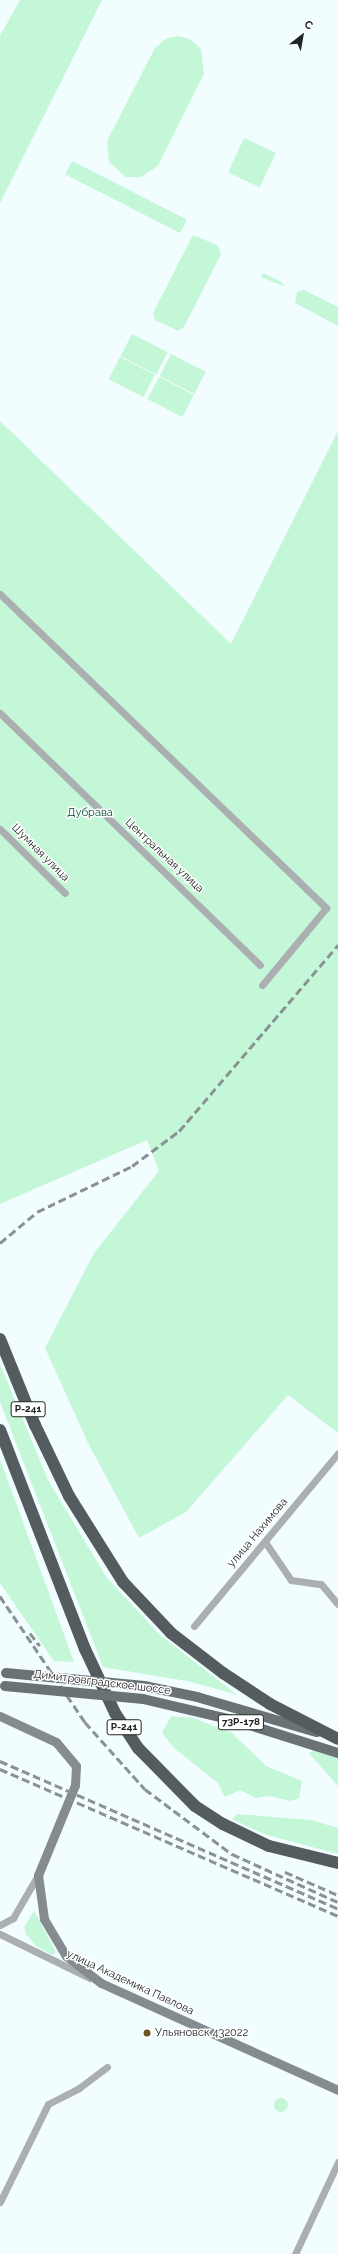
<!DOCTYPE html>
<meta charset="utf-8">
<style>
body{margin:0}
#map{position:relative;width:338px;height:2254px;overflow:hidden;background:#f1fdfe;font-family:Raleway,sans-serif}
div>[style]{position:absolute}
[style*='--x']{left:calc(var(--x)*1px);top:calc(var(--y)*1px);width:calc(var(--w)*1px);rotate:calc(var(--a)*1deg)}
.green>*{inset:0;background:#c3f7d7;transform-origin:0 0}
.round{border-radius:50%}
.street>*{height:7px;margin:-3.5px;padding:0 3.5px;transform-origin:3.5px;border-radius:3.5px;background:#abafb2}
.secondary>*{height:9px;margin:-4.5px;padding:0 4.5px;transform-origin:4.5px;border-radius:4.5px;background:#858b8e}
.primary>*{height:10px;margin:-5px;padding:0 5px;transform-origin:5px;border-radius:5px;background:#6a7275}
.highway>*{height:12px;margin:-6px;padding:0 6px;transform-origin:6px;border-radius:6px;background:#545c60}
.rail>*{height:2.5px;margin-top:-1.25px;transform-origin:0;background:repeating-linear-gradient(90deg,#8a9293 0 8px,transparent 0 12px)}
.primary-bridge>*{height:10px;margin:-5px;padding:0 5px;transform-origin:5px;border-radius:5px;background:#6a7275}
.dots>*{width:11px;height:11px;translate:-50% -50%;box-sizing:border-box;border:2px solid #fff;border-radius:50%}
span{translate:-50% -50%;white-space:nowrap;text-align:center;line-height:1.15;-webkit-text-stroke:3px #fff;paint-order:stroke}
.shield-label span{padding:1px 3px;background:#fff;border:1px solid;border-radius:3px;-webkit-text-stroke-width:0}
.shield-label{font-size:10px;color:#202425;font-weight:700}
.park-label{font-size:11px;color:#05472b}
.street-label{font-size:11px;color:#202425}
.poi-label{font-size:11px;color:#202425}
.left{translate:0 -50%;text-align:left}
.north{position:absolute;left:282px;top:16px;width:40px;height:40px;-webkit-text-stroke:3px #fff;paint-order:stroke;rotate:31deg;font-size:11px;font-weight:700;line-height:16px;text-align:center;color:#202425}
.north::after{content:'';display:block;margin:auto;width:14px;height:18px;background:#202425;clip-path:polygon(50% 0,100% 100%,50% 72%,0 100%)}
</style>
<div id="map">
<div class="green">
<div style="clip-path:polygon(20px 0,102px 0,0 203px,0 36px)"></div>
<div style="clip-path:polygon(179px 36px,190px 39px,201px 49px,204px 74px,158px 166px,141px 177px,126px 177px,109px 162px,107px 141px,155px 48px,167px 38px)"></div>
<div style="left:244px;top:138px;width:35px;height:38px;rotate:25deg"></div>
<div style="left:72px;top:161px;width:129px;height:15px;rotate:27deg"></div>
<div style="clip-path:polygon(193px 235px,217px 245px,221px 254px,184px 327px,178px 331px,155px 320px,153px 313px)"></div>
<div style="clip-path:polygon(263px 273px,283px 283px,284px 286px,261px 277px)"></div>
<div style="clip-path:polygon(304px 290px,338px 307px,338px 326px,295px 303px,297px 292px)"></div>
<div style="left:132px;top:334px;width:40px;height:25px;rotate:27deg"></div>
<div style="left:171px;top:354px;width:39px;height:25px;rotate:27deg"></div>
<div style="left:120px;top:357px;width:39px;height:25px;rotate:27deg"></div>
<div style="left:159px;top:377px;width:39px;height:25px;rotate:27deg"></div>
<div style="clip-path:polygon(0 421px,231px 644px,338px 431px,338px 1433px,288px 1395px,186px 1512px,139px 1538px,89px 1445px,45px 1348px,94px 1253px,159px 1171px,147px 1140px,0 1204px)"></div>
<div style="clip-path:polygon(0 1364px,48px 1480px,107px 1578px,160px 1635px,236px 1694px,187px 1681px,103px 1667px,0 1402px)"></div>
<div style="clip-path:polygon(0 1459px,74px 1662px,54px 1661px,0 1583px)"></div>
<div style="clip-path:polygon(171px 1716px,193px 1718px,232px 1733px,266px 1766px,302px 1781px,299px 1798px,291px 1801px,269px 1796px,256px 1798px,240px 1790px,225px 1797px,218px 1783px,173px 1747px,162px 1733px)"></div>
<div style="clip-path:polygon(314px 1750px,338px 1758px,338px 1786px,309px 1753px)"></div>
<div style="clip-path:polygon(237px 1814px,311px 1820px,338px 1828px,338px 1854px,264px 1834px,232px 1819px)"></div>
<div style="clip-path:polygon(34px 1911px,56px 1952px,53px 1955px,36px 1946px,26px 1934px,24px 1927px)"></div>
<div class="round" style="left:274px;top:2098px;width:14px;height:14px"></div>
</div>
<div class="street">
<div style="--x:0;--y:594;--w:453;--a:43.9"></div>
<div style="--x:326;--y:908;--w:100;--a:129.7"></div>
<div style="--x:0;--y:713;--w:362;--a:44.1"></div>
<div style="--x:0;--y:829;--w:91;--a:44.6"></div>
<div style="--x:265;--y:1542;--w:46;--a:55.6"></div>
<div style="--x:291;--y:1580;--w:30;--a:8"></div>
<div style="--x:321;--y:1584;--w:26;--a:50"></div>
<div style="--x:194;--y:1626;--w:225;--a:-50.2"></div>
<div style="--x:0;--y:1925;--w:15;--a:-28"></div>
<div style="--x:13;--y:1918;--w:50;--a:-59.8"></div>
<div style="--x:0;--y:1934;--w:100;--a:26.1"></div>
<div style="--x:0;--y:2202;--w:109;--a:-63.9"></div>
<div style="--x:48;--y:2104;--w:35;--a:-27"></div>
<div style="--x:79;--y:2088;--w:35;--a:-37"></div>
<div style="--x:295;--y:2254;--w:102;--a:-64.9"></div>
</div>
<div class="secondary">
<div style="--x:0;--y:1716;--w:62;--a:24.9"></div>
<div style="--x:56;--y:1742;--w:31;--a:50"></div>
<div style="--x:76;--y:1766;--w:19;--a:93"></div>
<div style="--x:75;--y:1785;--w:97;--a:112.3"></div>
<div style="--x:38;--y:1875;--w:44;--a:82.2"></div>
<div style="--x:44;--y:1919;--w:43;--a:59.3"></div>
<div style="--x:66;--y:1956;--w:44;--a:37.6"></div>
<div style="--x:101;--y:1983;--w:260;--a:24.3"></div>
</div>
<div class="primary">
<div style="--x:144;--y:1686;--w:54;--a:11.7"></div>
<div style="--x:197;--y:1697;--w:125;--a:16.3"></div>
<div style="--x:143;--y:1699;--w:97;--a:13.2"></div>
<div style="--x:237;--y:1721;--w:106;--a:17.6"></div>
</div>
<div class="highway">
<div style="--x:0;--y:1339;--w:93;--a:67.9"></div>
<div style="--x:35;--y:1425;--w:79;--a:64.4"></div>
<div style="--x:69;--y:1496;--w:102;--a:57.9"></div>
<div style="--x:123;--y:1582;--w:70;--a:46.7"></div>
<div style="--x:171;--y:1633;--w:66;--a:37.6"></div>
<div style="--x:223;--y:1673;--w:56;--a:33.4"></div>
<div style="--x:270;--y:1704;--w:76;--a:27.2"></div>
<div style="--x:0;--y:1430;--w:235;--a:68.8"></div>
<div style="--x:85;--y:1649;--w:71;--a:64.9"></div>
<div style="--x:115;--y:1713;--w:42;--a:56.7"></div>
<div style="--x:138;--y:1748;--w:81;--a:45.5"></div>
<div style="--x:195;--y:1806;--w:33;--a:33"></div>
<div style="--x:223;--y:1824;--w:51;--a:25.6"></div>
<div style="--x:269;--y:1846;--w:71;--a:13.8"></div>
</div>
<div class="rail">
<div style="--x:0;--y:1243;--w:48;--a:-40"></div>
<div style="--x:37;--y:1212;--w:106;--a:-25.8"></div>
<div style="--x:132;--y:1166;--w:59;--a:-36.7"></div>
<div style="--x:179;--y:1131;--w:245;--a:-49.5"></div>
<div style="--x:0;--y:1596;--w:152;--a:56"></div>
<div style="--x:85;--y:1722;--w:90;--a:48.2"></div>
<div style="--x:145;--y:1789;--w:109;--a:36.8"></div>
<div style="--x:232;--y:1854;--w:116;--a:24.4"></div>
<div style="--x:30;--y:1633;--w:16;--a:52"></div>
<div style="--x:0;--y:1761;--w:369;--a:23.6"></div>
<div style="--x:0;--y:1769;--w:369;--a:23.5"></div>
<div style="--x:285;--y:1872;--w:58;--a:23.5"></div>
</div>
<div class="primary-bridge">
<div style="--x:6;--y:1673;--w:139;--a:5.4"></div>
<div style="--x:5;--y:1686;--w:139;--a:5.4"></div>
</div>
<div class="dots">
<div style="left:147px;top:2033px;background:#695524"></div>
</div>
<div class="shield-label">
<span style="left:28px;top:1409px">Р-241</span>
<span style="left:241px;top:1722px">73Р-178</span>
<span style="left:124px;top:1727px">Р-241</span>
</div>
<div class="park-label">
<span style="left:90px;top:813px">Дубрава</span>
</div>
<div class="street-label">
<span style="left:40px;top:853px;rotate:45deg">Шумная улица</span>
<span style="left:164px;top:856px;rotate:43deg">Центральная улица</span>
<span style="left:258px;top:1533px;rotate:-50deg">улица Нахимова</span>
<span style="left:102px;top:1683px;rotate:7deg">Димитровградское шоссе</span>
<span style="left:130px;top:1983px;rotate:25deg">улица Академика Павлова</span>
</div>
<div class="poi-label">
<span class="left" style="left:155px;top:2033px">Ульяновск 432022</span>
</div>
<div class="north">С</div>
</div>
